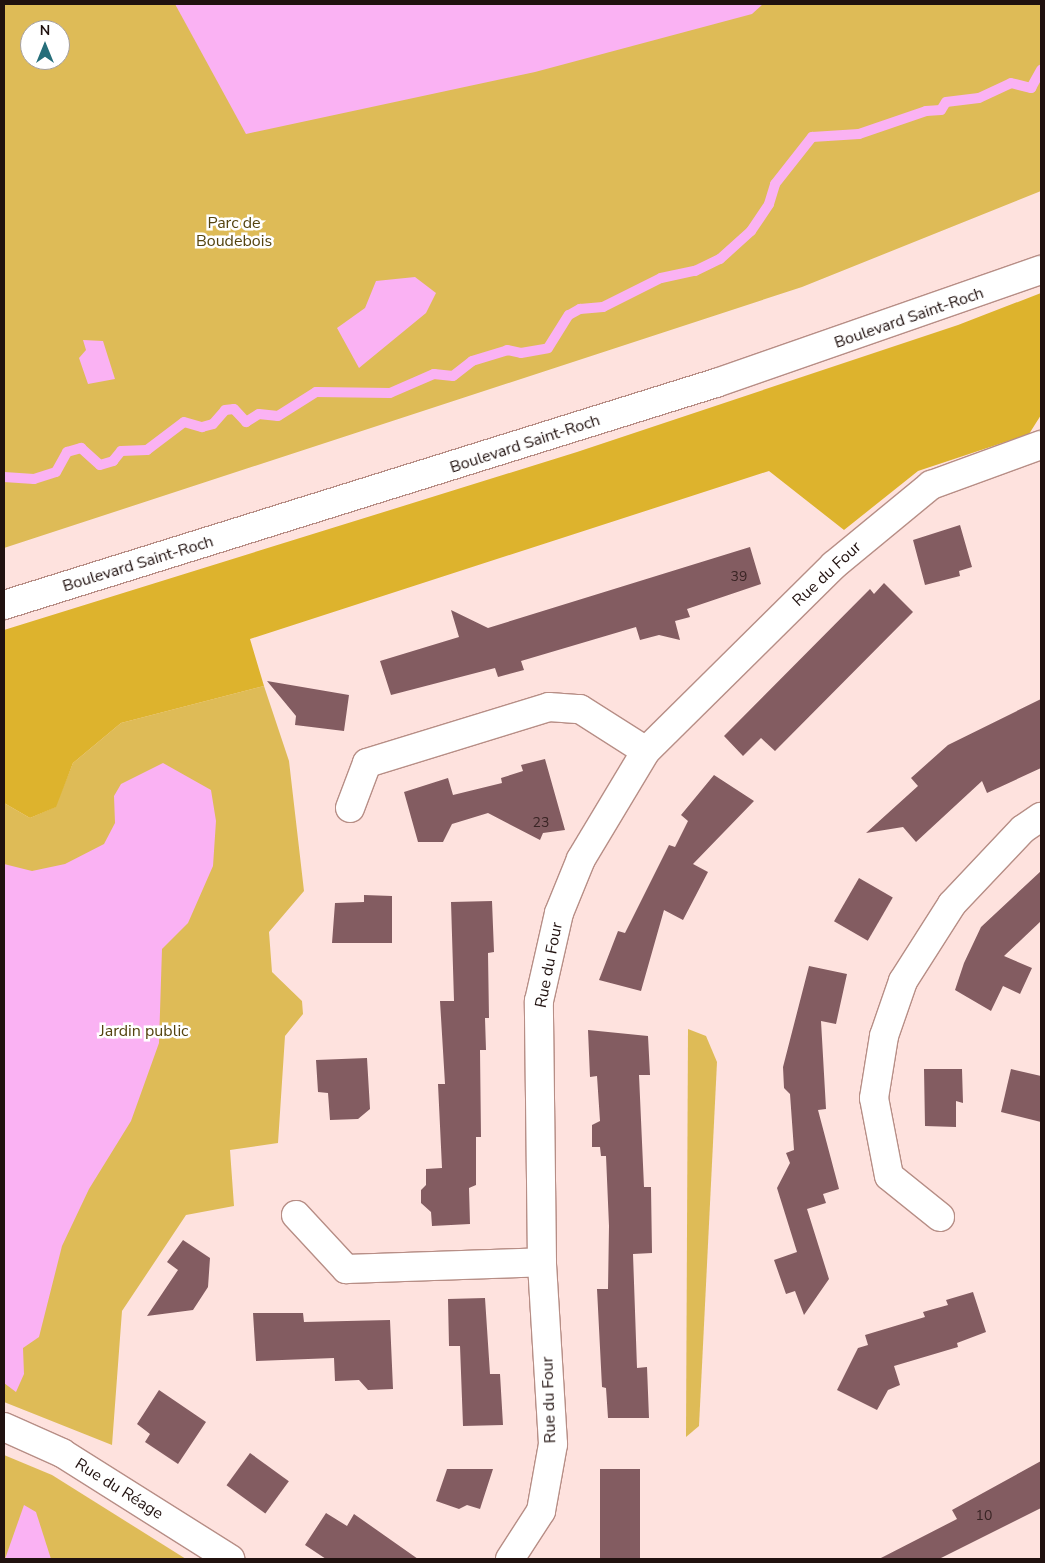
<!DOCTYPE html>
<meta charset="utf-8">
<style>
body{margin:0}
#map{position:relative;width:1045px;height:1563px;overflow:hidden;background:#fee2de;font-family:"Nunito Sans",sans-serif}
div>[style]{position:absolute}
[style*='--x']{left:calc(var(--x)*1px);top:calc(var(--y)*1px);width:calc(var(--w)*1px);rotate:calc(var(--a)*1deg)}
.green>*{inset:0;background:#debb57}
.forest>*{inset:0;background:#ddb32d}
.water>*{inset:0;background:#fab2f3}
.stream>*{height:10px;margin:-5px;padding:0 5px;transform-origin:5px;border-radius:5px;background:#fab2f3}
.building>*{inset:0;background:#835c61;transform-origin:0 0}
.roads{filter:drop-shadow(1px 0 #b78e86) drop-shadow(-1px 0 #b78e86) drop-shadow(0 1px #b78e86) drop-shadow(0 -1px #b78e86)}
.street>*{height:28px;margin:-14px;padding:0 14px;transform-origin:14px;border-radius:14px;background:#fff}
.secondary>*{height:28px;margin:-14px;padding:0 14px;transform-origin:14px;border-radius:14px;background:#fff}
span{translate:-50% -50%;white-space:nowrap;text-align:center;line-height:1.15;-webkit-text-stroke:5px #fff;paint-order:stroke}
.number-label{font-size:14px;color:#392424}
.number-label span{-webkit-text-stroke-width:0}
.park-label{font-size:16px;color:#54430f}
.street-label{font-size:16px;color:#20110f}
.frame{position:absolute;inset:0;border:5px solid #20110f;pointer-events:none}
.north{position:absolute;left:20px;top:20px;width:50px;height:50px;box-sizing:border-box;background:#fff;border:1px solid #a6a09f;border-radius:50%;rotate:0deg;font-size:14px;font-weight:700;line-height:20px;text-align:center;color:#20110f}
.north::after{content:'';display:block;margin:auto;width:18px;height:22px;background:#266e7a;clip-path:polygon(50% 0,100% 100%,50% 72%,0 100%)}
</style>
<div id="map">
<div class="green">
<div style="clip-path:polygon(evenodd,4px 4px,1041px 4px,1041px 191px,802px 287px,4px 548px,4px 4px,30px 30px,60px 30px,60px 60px,30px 60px,30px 30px)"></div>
<div style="clip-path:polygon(264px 686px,289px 761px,304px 891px,269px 932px,272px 972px,302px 1001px,303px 1014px,285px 1036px,278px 1143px,230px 1150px,234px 1206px,186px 1215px,122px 1311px,112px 1445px,4px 1402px,4px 803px,30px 818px,55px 807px,73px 763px,121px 723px)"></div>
<div style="clip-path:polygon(688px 1029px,706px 1036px,717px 1062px,699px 1426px,686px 1437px)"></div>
<div style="clip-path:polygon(4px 1455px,52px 1475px,186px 1559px,4px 1559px)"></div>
</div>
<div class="forest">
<div style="clip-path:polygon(1041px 293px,1041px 415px,1029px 434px,918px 471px,844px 530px,769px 471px,250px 639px,264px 686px,121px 723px,73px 763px,56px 807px,30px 818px,4px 803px,4px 630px,577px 452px,958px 325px)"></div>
</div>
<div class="water">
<div style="clip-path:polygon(175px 4px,763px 4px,752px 14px,535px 72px,246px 134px)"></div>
<div style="clip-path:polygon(415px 277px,436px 293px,426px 313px,359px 368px,337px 328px,365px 308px,376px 281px)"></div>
<div style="clip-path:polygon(83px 340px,103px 341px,115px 379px,88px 384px,79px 358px,86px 350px)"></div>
<div style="clip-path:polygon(163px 763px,211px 790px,216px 821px,213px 866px,188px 923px,162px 949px,159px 1043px,131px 1121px,89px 1189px,62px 1246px,39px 1337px,23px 1348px,24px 1374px,16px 1392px,4px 1383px,4px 864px,32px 871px,65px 864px,104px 844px,115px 823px,114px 796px,121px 784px)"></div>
<div style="clip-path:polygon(24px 1505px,36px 1512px,51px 1559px,5px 1559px)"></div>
</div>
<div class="stream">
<div style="--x:4;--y:477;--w:30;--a:4"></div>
<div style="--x:34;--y:479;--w:23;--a:-18"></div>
<div style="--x:56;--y:472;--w:23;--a:-61"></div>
<div style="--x:67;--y:452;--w:15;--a:-16"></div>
<div style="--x:81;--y:448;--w:25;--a:42"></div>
<div style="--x:100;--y:465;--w:14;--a:-17"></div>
<div style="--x:113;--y:461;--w:13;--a:-51"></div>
<div style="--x:121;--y:451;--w:26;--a:-2"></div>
<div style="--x:147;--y:450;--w:46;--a:-37.1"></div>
<div style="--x:184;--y:422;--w:19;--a:16"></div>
<div style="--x:202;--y:427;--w:11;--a:-15"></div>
<div style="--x:213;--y:424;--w:18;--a:-49"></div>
<div style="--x:225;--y:410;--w:9;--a:-6"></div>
<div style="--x:234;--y:409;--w:18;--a:47"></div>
<div style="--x:246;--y:422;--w:15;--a:-32"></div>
<div style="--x:259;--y:414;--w:19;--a:6"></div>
<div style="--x:278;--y:416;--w:45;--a:-32.3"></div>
<div style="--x:316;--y:392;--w:74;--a:0.8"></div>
<div style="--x:390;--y:393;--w:48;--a:-23.4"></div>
<div style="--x:434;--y:374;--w:19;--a:6"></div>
<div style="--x:453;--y:376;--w:24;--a:-38"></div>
<div style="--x:472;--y:361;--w:37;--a:-17"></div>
<div style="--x:507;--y:350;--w:14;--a:12"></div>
<div style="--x:521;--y:353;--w:27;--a:-10"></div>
<div style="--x:548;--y:348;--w:39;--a:-58"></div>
<div style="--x:569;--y:315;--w:13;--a:-29"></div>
<div style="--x:580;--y:309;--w:23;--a:-5"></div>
<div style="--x:603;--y:307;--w:65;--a:-26.6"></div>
<div style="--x:661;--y:278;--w:35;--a:-12"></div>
<div style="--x:695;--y:271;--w:28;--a:-26"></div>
<div style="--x:720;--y:259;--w:42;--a:-42.1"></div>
<div style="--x:751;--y:231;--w:32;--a:-56"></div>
<div style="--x:769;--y:204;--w:21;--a:-73"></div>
<div style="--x:775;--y:184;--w:60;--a:-51.8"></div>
<div style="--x:812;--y:137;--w:47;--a:-3.7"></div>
<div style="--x:859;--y:134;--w:71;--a:-18.9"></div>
<div style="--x:926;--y:111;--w:15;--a:-4"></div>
<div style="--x:941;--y:110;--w:9;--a:-58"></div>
<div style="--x:946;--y:102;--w:33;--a:-7"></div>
<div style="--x:979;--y:98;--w:35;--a:-25"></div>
<div style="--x:1011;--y:83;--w:21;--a:14"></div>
<div style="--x:1031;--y:88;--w:21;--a:-61"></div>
</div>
<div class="building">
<div style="clip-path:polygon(960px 525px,972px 567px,959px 571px,960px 576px,925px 585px,913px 540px)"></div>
<div style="clip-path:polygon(750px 547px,761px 584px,687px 609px,690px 617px,675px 621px,680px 640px,659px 635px,640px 640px,636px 627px,521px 661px,524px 670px,498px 677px,495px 668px,391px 695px,380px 661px,459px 637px,451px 610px,488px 628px)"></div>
<div style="clip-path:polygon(884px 583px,913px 612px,775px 751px,761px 738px,743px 756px,724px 736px,870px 589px,874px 594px)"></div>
<div style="clip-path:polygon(267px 681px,349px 695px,344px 731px,295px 725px,296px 716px)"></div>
<div style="clip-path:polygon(1041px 699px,1041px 768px,987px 793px,982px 781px,916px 842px,903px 827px,866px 833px,918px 786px,911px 778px,948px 745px)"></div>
<div style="clip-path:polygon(545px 759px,565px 830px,543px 833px,540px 840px,488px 813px,452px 824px,443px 842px,418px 842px,404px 792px,448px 778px,453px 795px,502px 783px,501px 778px,523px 771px,521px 765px)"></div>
<div style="clip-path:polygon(714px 775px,754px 801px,693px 864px,708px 872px,683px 920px,664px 910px,641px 991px,599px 980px,618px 931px,625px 933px,669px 845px,675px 847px,688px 821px,681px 815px)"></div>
<div style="clip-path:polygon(1041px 871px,1041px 921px,1004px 956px,1032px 968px,1020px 994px,1003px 986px,991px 1011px,955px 990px,964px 963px,981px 927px)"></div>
<div style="left:859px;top:878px;width:39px;height:50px;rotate:30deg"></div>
<div style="clip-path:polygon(364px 895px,392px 896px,392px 943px,332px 943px,335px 903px,364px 902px)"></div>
<div style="clip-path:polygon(492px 901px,494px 952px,488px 953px,489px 1018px,485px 1018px,486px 1050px,480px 1050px,481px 1137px,476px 1137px,476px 1185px,469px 1188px,470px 1224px,432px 1226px,431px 1212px,421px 1203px,421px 1190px,426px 1185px,426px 1169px,442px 1168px,438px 1084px,445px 1084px,440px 1001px,454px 1001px,451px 902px)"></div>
<div style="clip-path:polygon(809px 966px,847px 974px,836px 1024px,821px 1021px,826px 1109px,818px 1110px,839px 1189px,823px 1194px,826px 1203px,807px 1209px,829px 1279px,804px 1315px,795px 1291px,786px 1294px,774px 1260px,797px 1252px,777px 1188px,790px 1163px,786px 1153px,794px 1150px,790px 1094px,784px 1088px,783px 1067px)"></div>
<div style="clip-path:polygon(588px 1030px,648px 1036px,650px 1075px,639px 1075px,644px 1187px,651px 1187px,652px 1253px,633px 1254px,637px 1368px,647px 1367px,649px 1418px,608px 1418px,606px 1388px,602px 1387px,597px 1289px,608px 1289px,609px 1226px,606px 1156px,601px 1156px,600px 1147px,592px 1147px,592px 1125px,600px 1121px,597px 1076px,590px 1077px)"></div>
<div style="clip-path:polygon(367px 1058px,370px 1109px,358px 1119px,330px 1120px,328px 1093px,318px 1092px,316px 1060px)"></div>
<div style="clip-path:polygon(924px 1069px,962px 1069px,963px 1103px,956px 1101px,956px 1127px,925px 1126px)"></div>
<div style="clip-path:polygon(1011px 1069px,1041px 1076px,1041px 1122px,1001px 1112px)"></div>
<div style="clip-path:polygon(183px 1240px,210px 1258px,208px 1287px,193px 1310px,147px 1316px,178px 1270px,167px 1262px)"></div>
<div style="clip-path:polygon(973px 1292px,986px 1332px,957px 1343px,958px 1347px,894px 1366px,900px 1385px,888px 1390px,877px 1410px,837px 1390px,858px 1348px,868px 1345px,865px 1335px,925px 1317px,923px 1312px,948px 1305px,946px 1300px)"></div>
<div style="clip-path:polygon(485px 1298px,490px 1374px,500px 1374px,503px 1425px,463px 1426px,460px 1346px,449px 1346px,448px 1299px)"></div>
<div style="clip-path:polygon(253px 1313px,303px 1313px,304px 1322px,390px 1320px,393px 1389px,368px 1390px,359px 1380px,335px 1381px,334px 1358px,256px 1361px)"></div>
<div style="clip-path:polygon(159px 1390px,206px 1422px,178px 1464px,145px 1442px,150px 1434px,137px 1424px)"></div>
<div style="left:250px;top:1453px;width:48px;height:40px;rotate:36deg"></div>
<div style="clip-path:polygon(1041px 1461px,1041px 1508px,939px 1559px,879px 1559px,957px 1519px,952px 1510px)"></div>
<div style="clip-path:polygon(447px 1469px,493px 1469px,480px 1509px,467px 1505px,459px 1509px,436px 1501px)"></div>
<div style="left:600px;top:1469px;width:40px;height:90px"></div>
<div style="clip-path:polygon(326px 1513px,347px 1526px,354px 1514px,418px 1559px,326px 1559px,305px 1545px)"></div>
</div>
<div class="roads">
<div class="street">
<div style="--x:350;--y:808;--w:48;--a:-69.3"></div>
<div style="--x:367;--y:763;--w:190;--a:-17.1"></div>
<div style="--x:549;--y:707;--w:31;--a:4"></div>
<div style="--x:580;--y:709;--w:78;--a:32.5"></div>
<div style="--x:296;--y:1215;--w:74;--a:47.2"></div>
<div style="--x:346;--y:1269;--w:196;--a:-2"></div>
<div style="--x:940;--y:1217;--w:65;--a:-141.2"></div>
<div style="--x:889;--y:1176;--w:79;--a:-100.9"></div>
<div style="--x:874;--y:1098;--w:63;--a:-80.8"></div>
<div style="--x:884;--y:1036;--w:58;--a:-70.9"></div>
<div style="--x:903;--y:981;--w:91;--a:-57.5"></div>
<div style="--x:952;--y:904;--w:103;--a:-46.6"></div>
<div style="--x:1023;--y:829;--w:22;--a:-34"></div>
<div style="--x:4;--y:1427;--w:64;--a:24.1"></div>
<div style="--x:62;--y:1453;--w:199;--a:32.2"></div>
<div style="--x:510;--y:1559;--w:57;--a:-57.1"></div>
<div style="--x:541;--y:1511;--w:68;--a:-79.8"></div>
<div style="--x:553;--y:1444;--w:182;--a:-93.5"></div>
<div style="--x:542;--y:1262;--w:261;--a:-90.7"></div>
<div style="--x:539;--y:1001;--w:90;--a:-77.2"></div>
<div style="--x:559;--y:913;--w:58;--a:-67.8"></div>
<div style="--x:581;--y:859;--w:126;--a:-59"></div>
<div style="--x:646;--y:751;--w:264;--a:-44.7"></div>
<div style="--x:834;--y:565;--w:126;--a:-39.5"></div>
<div style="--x:931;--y:485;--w:117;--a:-20"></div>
</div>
<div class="secondary">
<div style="--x:4;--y:605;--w:746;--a:-17.32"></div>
<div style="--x:716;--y:383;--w:344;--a:-19.2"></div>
</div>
</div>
<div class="number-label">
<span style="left:739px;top:577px">39</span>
<span style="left:541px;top:823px">23</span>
<span style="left:984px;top:1516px">10</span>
</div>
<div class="park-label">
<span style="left:234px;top:232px">Parc de<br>Boudebois</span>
<span style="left:144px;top:1031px">Jardin public</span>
</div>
<div class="street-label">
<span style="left:909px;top:318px;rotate:-19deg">Boulevard Saint-Roch</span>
<span style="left:525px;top:444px;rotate:-18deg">Boulevard Saint-Roch</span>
<span style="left:138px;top:564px;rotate:-17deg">Boulevard Saint-Roch</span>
<span style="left:827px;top:574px;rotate:-43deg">Rue du Four</span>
<span style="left:549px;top:965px;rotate:-79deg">Rue du Four</span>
<span style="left:549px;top:1400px;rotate:-92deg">Rue du Four</span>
<span style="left:119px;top:1489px;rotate:32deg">Rue du Réage</span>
</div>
<div class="frame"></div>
<div class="north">N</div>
</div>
